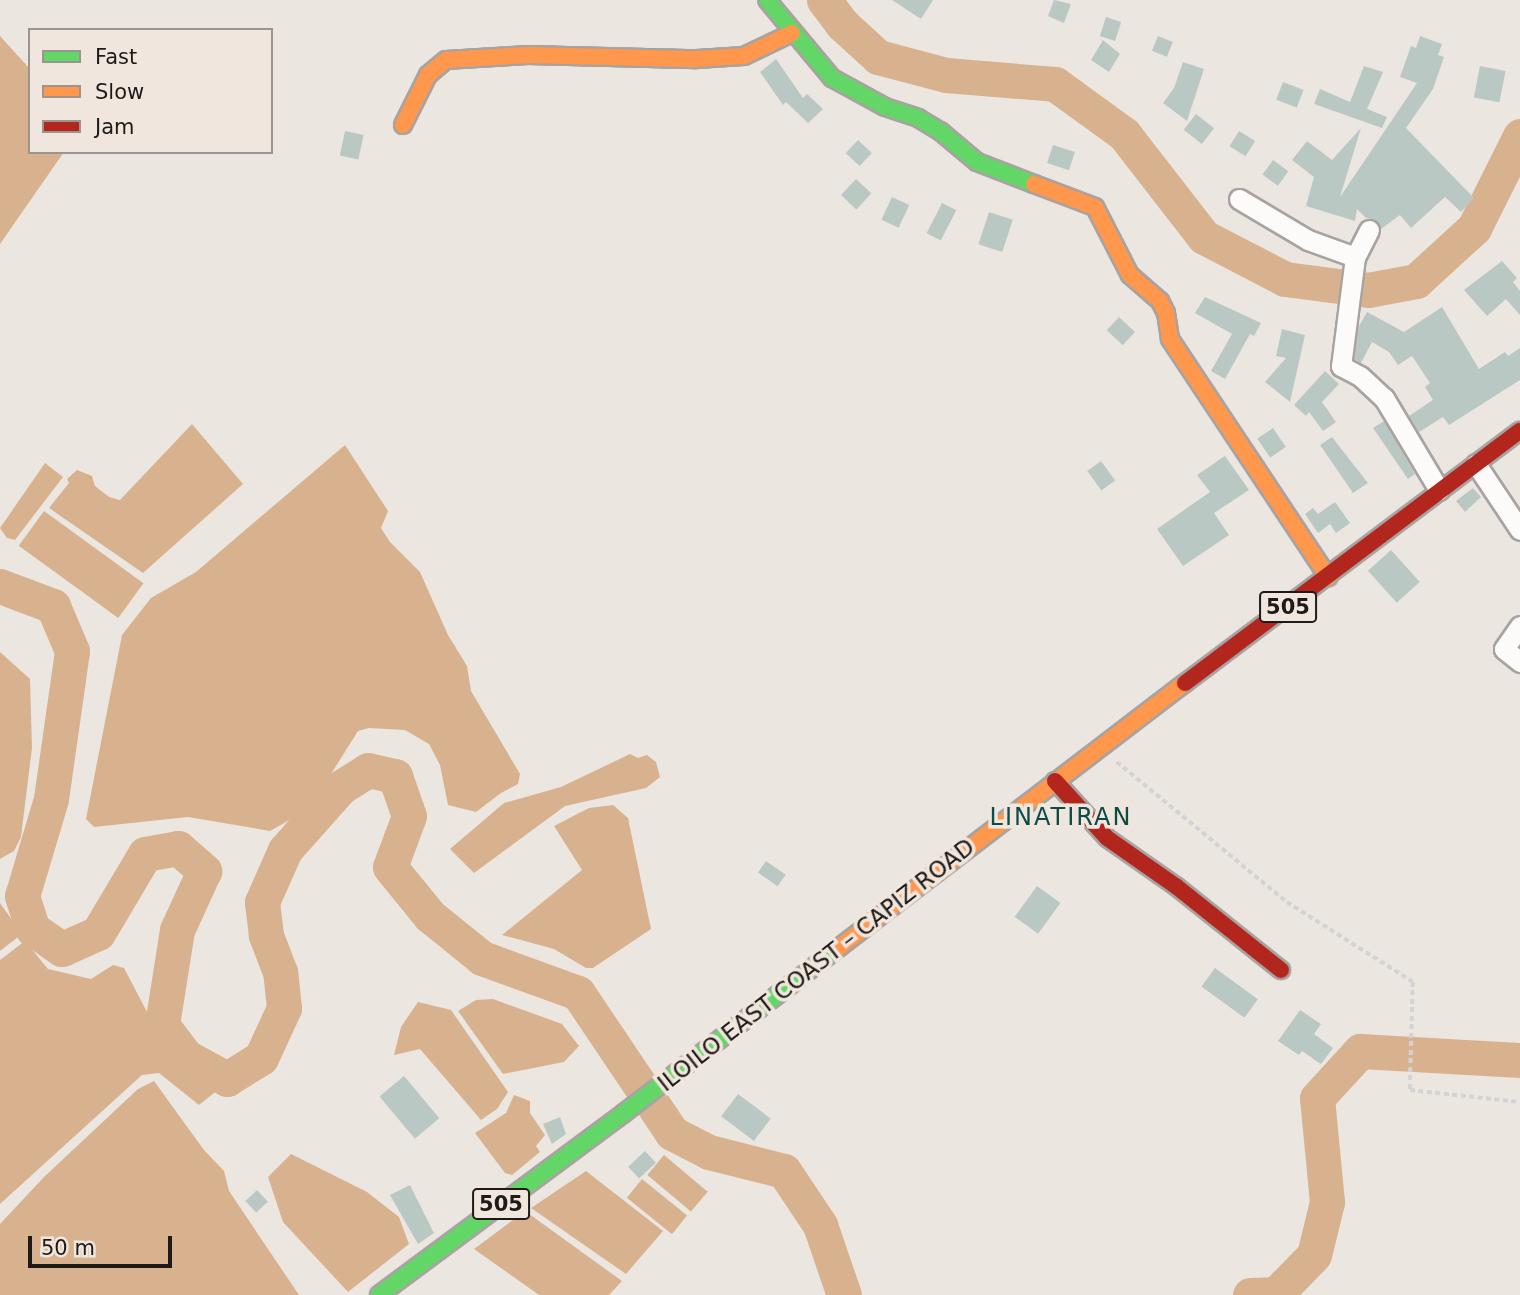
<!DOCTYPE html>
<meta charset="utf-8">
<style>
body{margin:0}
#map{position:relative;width:1520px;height:1295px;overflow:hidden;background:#ece6e1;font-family:"DejaVu Sans",sans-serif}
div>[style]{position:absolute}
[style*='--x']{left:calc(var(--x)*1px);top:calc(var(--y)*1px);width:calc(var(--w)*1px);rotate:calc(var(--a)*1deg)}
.water>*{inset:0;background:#d8b28f;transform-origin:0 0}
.river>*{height:35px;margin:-17.5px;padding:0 17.5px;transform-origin:17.5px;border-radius:17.5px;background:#d8b28f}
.building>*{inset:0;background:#bac8c4;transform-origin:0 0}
.path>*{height:3.5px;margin-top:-1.75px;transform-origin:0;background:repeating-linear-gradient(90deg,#d4d2d2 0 5px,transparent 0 8.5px)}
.roads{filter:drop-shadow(2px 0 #a8a3a0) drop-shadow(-2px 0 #a8a3a0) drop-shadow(0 2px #a8a3a0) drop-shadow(0 -2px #a8a3a0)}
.street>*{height:19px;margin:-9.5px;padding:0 9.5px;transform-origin:9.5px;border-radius:9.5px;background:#fcfbfa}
.fast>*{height:16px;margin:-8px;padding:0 8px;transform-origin:8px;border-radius:8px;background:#63d668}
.slow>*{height:16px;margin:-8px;padding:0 8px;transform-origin:8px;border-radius:8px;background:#ff974d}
.jam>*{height:16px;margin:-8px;padding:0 8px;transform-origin:8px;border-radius:8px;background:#b3261e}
span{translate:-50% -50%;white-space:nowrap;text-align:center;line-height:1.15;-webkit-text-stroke:7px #f0e6dd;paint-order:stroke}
.shield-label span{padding:2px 5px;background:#f0e6dd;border:2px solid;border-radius:5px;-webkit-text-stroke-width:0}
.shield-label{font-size:21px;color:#1d1a17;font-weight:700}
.street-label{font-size:23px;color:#1d1a17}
.neighbourhood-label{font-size:24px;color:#0d4b47;letter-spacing:2px}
.legend{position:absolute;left:28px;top:28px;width:245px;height:126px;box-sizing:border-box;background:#f0e6dd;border:2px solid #9c948e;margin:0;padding:9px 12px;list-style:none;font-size:21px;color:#1d1a17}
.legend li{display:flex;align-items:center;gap:14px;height:35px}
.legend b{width:35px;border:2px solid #9c948e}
.scale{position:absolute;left:28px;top:1236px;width:144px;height:32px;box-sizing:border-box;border:4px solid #1d1a17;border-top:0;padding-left:9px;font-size:21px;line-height:24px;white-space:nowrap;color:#1d1a17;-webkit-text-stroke:5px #f0e6dd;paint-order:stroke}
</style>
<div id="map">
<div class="water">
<div style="clip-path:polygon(0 36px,30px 69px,30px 152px,64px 152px,0 244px)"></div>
<div style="clip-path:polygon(192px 424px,243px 484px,143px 573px,49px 508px,69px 483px,67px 479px,77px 470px,92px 476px,95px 486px,109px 497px,120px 500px)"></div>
<div style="clip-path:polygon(345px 445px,388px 511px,381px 528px,390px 542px,420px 572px,448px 635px,467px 666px,471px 691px,520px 774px,518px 784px,501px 793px,476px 812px,448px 805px,440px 765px,429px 744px,405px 730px,369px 728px,358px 731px,309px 809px,270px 831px,188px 817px,94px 827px,86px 819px,122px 635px,151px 598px,196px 572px)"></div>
<div style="clip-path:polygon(45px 463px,63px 477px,15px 540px,7px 538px,0 528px)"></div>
<div style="left:44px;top:511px;width:123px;height:43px;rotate:36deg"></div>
<div style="clip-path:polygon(0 652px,30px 679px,32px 748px,21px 837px,14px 851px,0 859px)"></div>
<div style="clip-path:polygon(630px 754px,638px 758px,647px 755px,656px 762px,660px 777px,646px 788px,565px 806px,474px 873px,450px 849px,504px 803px,561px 787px)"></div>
<div style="clip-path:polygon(613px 805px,628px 818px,651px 929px,593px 968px,586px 968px,554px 949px,502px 935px,582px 870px,554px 826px,589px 808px)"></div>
<div style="clip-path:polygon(0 903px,22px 934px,0 951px)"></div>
<div style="clip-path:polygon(25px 941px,48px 969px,91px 979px,113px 965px,124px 968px,170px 1056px,219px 1089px,199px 1105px,159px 1073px,142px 1075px,0 1204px,0 960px)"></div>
<div style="clip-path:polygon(493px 999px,562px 1024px,579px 1046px,564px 1062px,503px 1074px,458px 1011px,476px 1000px)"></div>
<div style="clip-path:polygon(418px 1002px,451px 1010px,508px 1092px,497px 1109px,481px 1120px,420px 1049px,394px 1055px,401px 1027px)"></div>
<div style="clip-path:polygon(154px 1081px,204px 1150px,224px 1171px,229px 1191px,299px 1295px,0 1295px,0 1224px,44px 1177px,138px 1089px)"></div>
<div style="clip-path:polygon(514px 1095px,530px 1101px,530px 1113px,545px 1135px,536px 1146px,540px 1152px,512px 1175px,505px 1173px,475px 1133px,506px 1113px)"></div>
<div style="clip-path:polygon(291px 1154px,367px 1192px,399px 1217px,409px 1244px,348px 1292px,283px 1222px,268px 1177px)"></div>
<div style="left:664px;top:1155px;width:57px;height:26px;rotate:40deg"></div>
<div style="clip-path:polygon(586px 1171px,663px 1231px,626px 1274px,531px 1208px)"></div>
<div style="left:642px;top:1179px;width:58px;height:24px;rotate:39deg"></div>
<div style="clip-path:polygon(525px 1211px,622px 1281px,609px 1295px,539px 1295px,474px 1249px)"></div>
</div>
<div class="river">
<div style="--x:824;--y:0;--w:30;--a:53"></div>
<div style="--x:842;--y:24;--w:49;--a:42.5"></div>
<div style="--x:878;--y:57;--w:70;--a:14.8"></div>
<div style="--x:946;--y:75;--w:109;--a:4.7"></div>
<div style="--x:1055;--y:84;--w:85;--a:35.9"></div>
<div style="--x:1124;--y:134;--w:130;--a:52.2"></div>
<div style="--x:1204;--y:237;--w:91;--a:27.4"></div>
<div style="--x:1285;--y:279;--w:84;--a:7.5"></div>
<div style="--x:1368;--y:290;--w:49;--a:-10.6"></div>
<div style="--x:1416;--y:281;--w:79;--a:-42.4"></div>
<div style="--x:1474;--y:228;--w:103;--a:-63.4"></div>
<div style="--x:0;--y:586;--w:57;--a:20.7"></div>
<div style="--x:53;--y:606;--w:49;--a:67.1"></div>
<div style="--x:72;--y:651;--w:149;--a:98.1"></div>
<div style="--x:51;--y:799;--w:101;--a:106.6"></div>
<div style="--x:22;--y:896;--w:35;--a:72"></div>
<div style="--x:33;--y:929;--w:35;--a:35"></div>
<div style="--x:62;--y:949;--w:39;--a:-24"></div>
<div style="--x:98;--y:933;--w:92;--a:-59.3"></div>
<div style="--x:145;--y:854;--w:34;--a:-10"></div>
<div style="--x:178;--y:848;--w:35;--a:41"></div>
<div style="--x:204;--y:871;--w:65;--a:114.6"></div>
<div style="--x:177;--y:930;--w:96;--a:99"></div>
<div style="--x:162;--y:1025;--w:39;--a:53"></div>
<div style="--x:185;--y:1056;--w:48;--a:28.7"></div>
<div style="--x:227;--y:1079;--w:40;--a:-32"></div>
<div style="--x:261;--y:1058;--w:55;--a:-65.3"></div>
<div style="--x:284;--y:1008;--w:36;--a:-96"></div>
<div style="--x:280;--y:972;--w:40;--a:-111"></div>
<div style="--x:266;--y:935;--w:33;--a:-97"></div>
<div style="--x:262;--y:902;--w:57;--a:-66.1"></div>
<div style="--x:285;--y:850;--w:84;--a:-48.4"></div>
<div style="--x:341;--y:787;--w:32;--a:-32"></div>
<div style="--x:368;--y:770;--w:28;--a:13"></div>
<div style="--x:395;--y:776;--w:42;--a:70.7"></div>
<div style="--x:409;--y:816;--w:54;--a:110.4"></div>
<div style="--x:390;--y:867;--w:63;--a:50.8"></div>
<div style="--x:430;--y:916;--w:67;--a:38.9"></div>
<div style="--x:482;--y:958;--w:102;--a:20"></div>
<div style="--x:578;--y:993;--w:169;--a:56.1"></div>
<div style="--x:672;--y:1133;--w:42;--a:27.2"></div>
<div style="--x:709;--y:1152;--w:77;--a:14.2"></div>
<div style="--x:784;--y:1171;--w:65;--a:56.3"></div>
<div style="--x:820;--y:1225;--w:74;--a:71.1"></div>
<div style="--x:1250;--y:1295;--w:26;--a:-2"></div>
<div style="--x:1276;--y:1294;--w:54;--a:-45.7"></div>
<div style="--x:1314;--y:1255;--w:55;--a:-76.2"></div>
<div style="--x:1327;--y:1202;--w:104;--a:-95.5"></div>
<div style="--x:1317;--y:1098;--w:64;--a:-47.5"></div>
<div style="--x:1360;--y:1051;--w:160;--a:3.2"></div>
</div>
<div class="building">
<div style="clip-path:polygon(892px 0,933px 0,921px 19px)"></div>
<div style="clip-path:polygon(1054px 0,1071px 4px,1064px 23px,1048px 16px)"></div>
<div style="left:1106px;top:17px;width:16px;height:20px;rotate:18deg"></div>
<div style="left:1158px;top:36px;width:16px;height:16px;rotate:22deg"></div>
<div style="clip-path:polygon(1420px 36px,1442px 44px,1438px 55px,1444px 57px,1433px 89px,1406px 128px,1474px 198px,1461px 212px,1445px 197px,1411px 228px,1400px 215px,1381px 229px,1375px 220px,1366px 218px,1357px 209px,1355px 221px,1306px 206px,1314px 177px,1292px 160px,1307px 141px,1332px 160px,1361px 128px,1340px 197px,1417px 83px,1400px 77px,1411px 46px,1416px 48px)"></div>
<div style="clip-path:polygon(1103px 40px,1120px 54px,1109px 72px,1091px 60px)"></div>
<div style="clip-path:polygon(776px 59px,803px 98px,807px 94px,823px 109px,808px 123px,786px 102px,783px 105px,760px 72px)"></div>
<div style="clip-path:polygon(1183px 62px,1204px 69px,1187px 121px,1163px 103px,1174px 88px)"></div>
<div style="clip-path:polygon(1364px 66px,1383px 72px,1367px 109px,1387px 117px,1382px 128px,1314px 104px,1320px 89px,1350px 102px)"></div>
<div style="left:1480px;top:66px;width:26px;height:32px;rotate:11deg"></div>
<div style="left:1283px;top:82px;width:22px;height:19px;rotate:21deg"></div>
<div style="left:1196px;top:114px;width:23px;height:20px;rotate:38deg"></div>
<div style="left:345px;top:131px;width:19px;height:25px;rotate:12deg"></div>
<div style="left:1239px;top:131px;width:19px;height:18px;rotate:32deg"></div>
<div style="left:858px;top:140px;width:19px;height:18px;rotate:43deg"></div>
<div style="left:1053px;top:145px;width:23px;height:19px;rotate:18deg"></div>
<div style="left:1273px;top:160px;width:19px;height:18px;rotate:36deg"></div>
<div style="left:856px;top:179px;width:21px;height:22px;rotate:43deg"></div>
<div style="left:892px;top:197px;width:19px;height:25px;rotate:25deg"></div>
<div style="left:942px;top:203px;width:16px;height:34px;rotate:27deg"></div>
<div style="left:989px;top:212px;width:25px;height:34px;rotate:18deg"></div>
<div style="clip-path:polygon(1502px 261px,1517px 278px,1513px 282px,1520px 291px,1520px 315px,1506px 299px,1487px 316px,1464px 290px)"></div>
<div style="clip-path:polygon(1205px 297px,1261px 323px,1254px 336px,1250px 334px,1225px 379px,1211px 371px,1232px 334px,1195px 313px)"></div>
<div style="clip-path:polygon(1442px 307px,1479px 369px,1505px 352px,1508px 356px,1520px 348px,1520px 380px,1449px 425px,1443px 417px,1419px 432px,1409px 416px,1433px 400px,1425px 387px,1430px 383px,1412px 356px,1398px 365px,1389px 352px,1372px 342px,1361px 363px,1354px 359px,1358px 328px,1367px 312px,1404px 332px)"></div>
<div style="left:1119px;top:317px;width:22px;height:18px;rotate:43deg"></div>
<div style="clip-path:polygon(1282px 329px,1305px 335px,1290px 402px,1265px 382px,1286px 358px,1276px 356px)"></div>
<div style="clip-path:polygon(1325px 371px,1339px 384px,1322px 402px,1336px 422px,1323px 431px,1309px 412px,1306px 416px,1294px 405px)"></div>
<div style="clip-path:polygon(1384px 421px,1415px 474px,1408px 479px,1373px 428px)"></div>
<div style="left:1273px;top:428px;width:23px;height:19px;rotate:56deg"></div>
<div style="clip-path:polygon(1332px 437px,1368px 483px,1353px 493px,1320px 445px)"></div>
<div style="clip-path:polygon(1225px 456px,1249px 490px,1214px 513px,1229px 535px,1183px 566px,1157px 529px,1210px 492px,1197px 475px)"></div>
<div style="left:1101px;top:461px;width:24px;height:17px;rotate:54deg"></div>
<div style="clip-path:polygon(1473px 488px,1481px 497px,1465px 512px,1456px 501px)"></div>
<div style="clip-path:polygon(1335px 502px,1350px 523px,1336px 533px,1330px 524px,1318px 533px,1305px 514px,1313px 508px,1318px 514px)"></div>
<div style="left:1391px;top:550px;width:43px;height:31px;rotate:48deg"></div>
<div style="left:766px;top:861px;width:24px;height:14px;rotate:35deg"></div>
<div style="left:1037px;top:886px;width:29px;height:38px;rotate:36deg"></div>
<div style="left:1215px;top:968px;width:53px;height:23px;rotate:36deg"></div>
<div style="clip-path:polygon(1300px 1010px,1321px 1024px,1314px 1034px,1333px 1048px,1321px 1064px,1302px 1051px,1299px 1055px,1278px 1041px)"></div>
<div style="left:404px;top:1076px;width:55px;height:32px;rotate:50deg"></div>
<div style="left:738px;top:1094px;width:41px;height:28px;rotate:37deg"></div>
<div style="clip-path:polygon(560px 1117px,566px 1134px,552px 1144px,543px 1124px)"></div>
<div style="left:645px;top:1151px;width:16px;height:23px;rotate:47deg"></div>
<div style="clip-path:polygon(410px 1185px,434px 1233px,418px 1244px,390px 1195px)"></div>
<div style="left:257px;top:1190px;width:16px;height:16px;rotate:47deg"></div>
</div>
<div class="path">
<div style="--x:1117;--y:762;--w:220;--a:39.5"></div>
<div style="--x:1287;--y:902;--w:149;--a:32.4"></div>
<div style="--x:1413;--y:982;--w:108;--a:91.6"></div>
<div style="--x:1410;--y:1090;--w:111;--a:6.2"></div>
</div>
<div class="roads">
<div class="street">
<div style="--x:1239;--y:199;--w:80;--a:30.7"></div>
<div style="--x:1308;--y:240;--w:50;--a:19.9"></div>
<div style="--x:1369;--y:230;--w:30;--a:117"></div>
<div style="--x:1355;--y:257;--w:110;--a:97.3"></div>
<div style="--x:1341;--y:366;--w:21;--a:28"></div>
<div style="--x:1360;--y:376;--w:33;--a:43"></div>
<div style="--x:1384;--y:398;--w:107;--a:59.1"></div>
<div style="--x:1476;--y:464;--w:79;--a:56.3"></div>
<div style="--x:1520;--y:626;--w:28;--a:125"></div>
<div style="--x:1504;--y:649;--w:21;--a:39"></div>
</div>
<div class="fast">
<div style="--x:767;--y:0;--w:102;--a:50.2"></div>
<div style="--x:832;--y:78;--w:60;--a:28.7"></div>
<div style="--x:885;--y:107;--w:35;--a:18"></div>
<div style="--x:918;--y:118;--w:26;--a:31"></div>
<div style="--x:940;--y:131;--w:48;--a:40"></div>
<div style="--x:977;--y:162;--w:61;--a:21.1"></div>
<div style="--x:379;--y:1295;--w:305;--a:-36.6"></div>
<div style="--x:624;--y:1113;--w:269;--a:-37.6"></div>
</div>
<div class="slow">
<div style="--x:403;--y:125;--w:56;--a:-63.4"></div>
<div style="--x:428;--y:75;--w:23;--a:-40"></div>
<div style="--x:446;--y:60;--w:82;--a:-3.5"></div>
<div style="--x:528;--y:55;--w:169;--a:1.4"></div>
<div style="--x:697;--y:59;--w:47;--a:-3.7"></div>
<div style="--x:744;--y:56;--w:53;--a:-25.6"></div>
<div style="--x:1034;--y:184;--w:65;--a:20.7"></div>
<div style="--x:1095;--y:207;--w:76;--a:62.8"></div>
<div style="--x:1130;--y:275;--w:40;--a:41"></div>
<div style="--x:1160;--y:301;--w:13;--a:63"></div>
<div style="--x:1166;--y:313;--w:26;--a:81"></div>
<div style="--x:1170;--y:339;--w:286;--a:56.4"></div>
<div style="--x:837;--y:949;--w:438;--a:-37.4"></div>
</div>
<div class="jam">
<div style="--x:1185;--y:683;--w:419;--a:-37"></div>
<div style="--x:1055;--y:781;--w:77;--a:47.6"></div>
<div style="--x:1107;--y:838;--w:85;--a:35"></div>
<div style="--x:1177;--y:887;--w:133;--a:38.6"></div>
</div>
</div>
<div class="shield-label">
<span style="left:1288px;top:607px">505</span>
<span style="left:501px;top:1204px">505</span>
</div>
<div class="street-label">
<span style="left:816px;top:965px;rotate:-38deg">ILOILO EAST COAST – CAPIZ ROAD</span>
</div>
<div class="neighbourhood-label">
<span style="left:1061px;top:818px">LINATIRAN</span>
</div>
<ul class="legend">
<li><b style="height:9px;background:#63d668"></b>Fast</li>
<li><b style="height:9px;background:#ff974d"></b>Slow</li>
<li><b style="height:9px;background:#b3261e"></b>Jam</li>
</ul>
<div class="scale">50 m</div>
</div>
